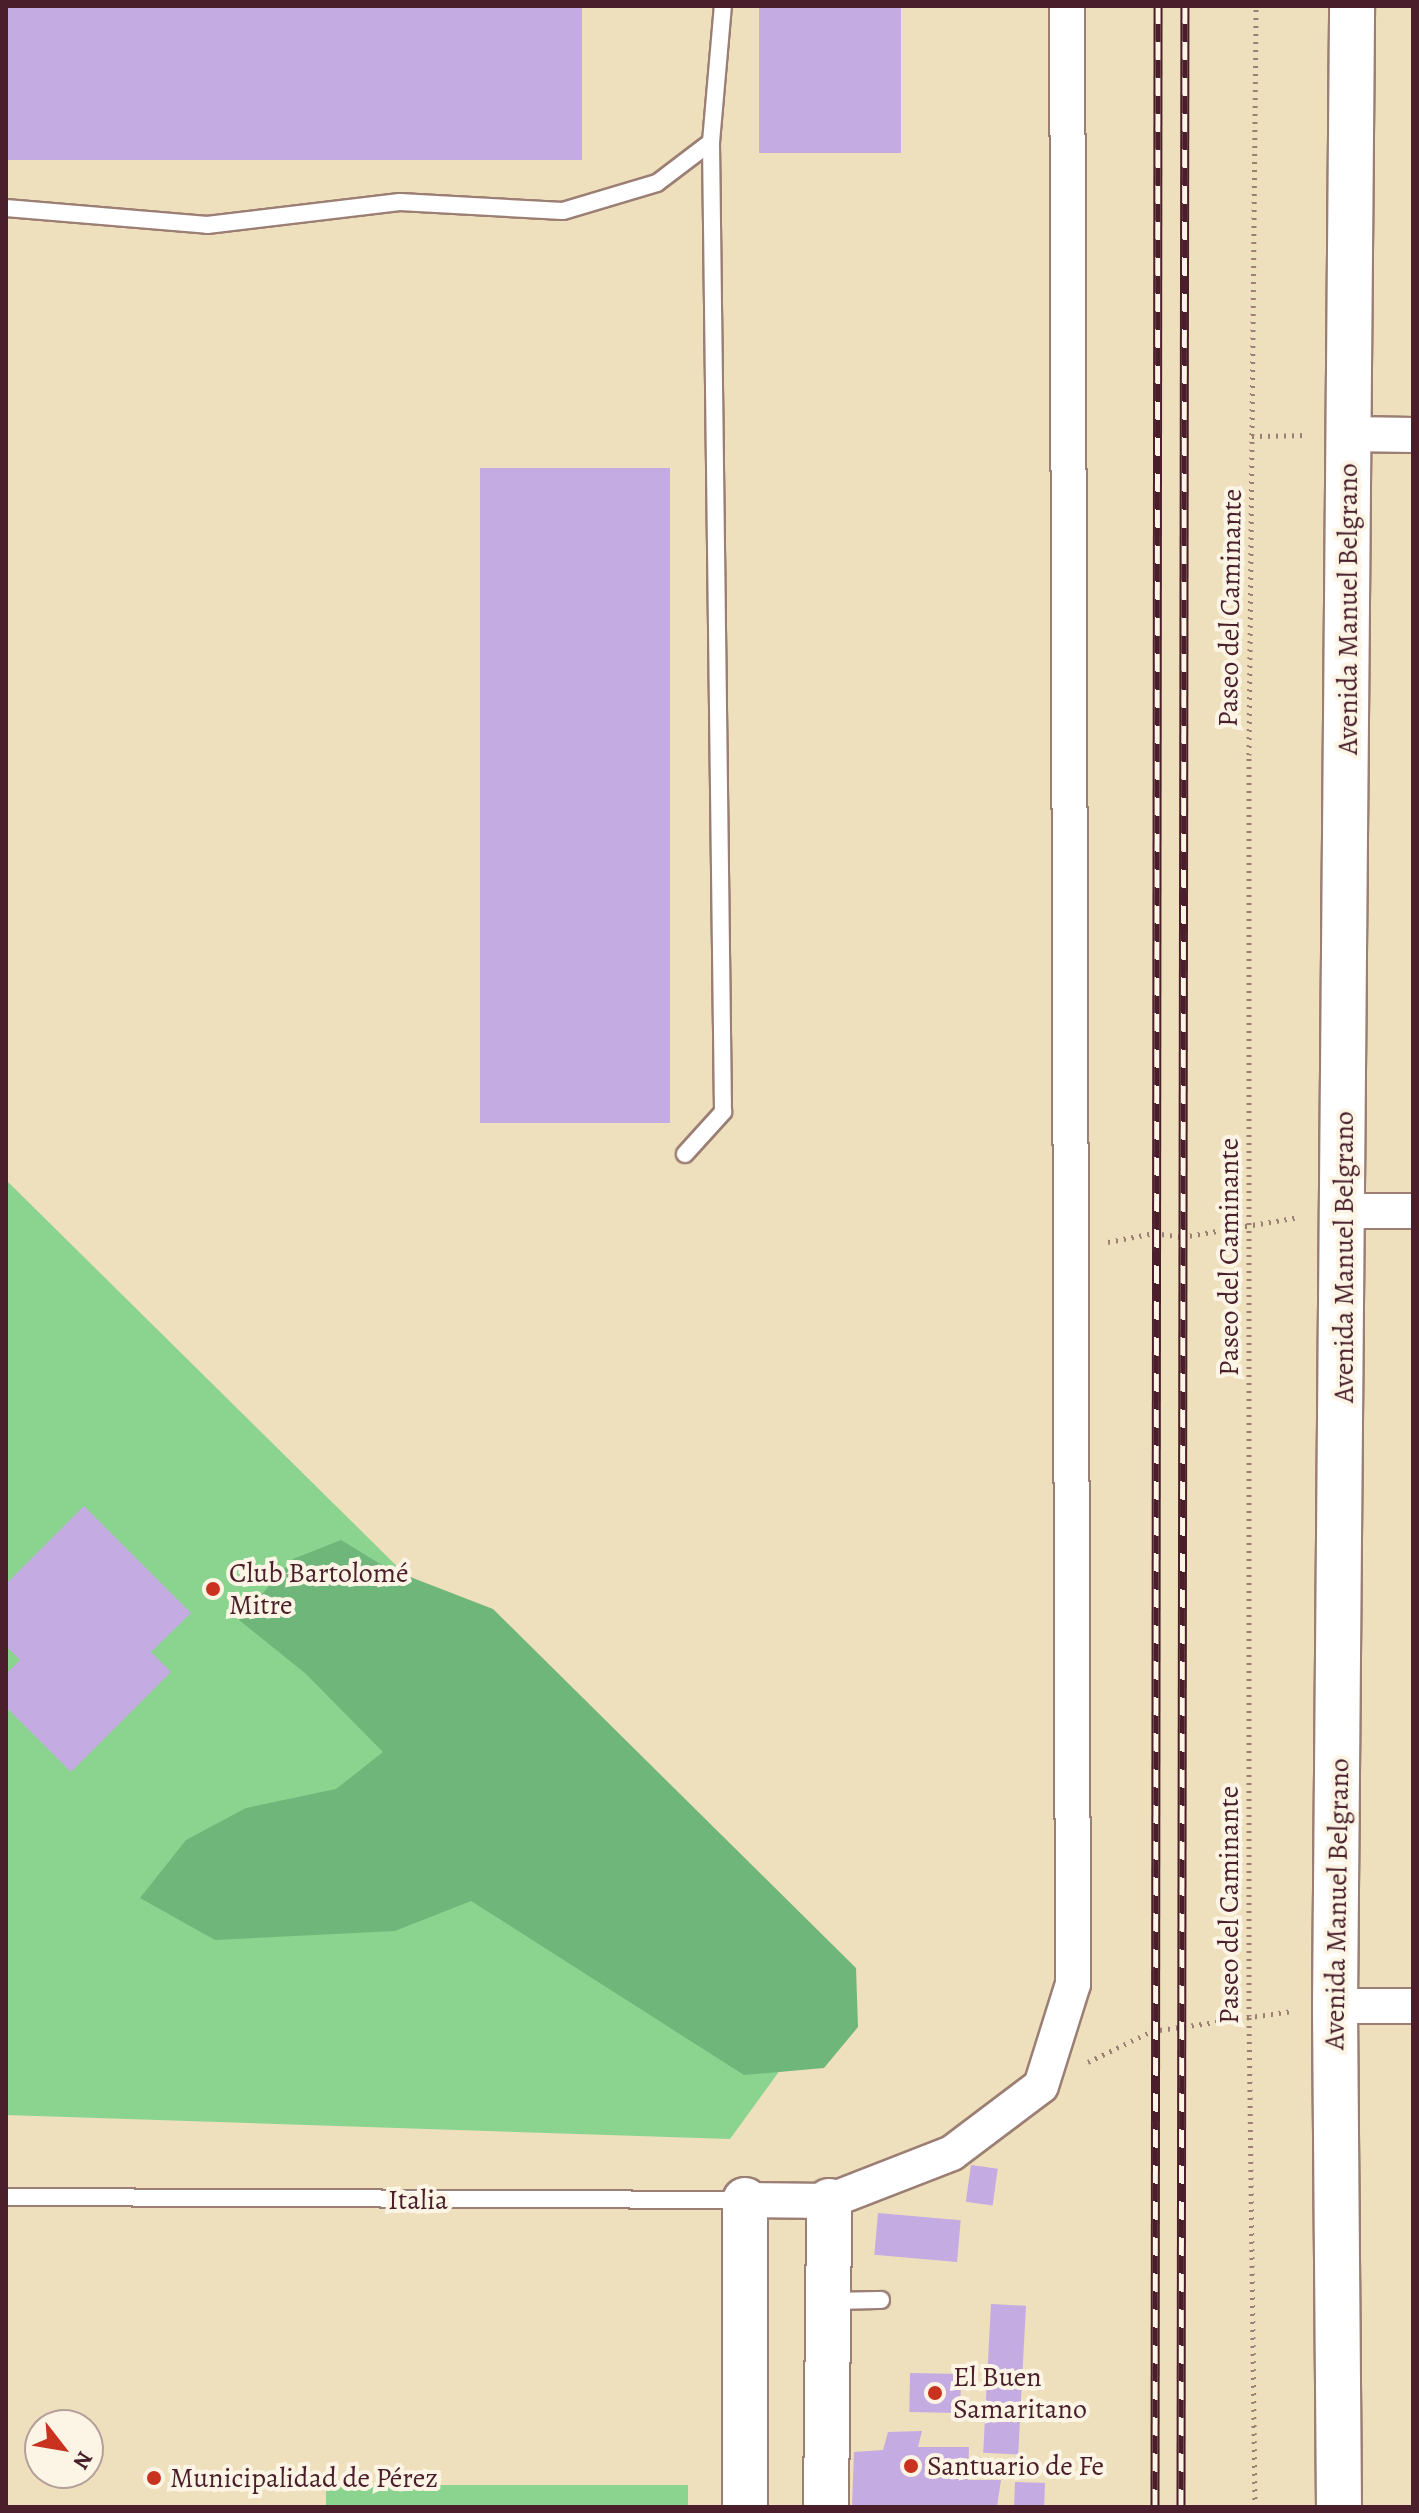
<!DOCTYPE html>
<meta charset="utf-8">
<style>
body{margin:0}
#map{position:relative;width:1419px;height:2513px;overflow:hidden;background:#eedfbd;font-family:Alegreya,serif}
div>[style]{position:absolute}
[style*='--x']{left:calc(var(--x)*1px);top:calc(var(--y)*1px);width:calc(var(--w)*1px);rotate:calc(var(--a)*1deg)}
.green>*{inset:0;background:#8ad490;transform-origin:0 0}
.forest>*{inset:0;background:#6fb67a}
.building>*{inset:0;background:#c4abe2;transform-origin:0 0}
.path>*{height:5px;margin-top:-2.5px;transform-origin:0;background:repeating-linear-gradient(90deg,#9c7f74 0 2px,transparent 0 8px)}
.roads{filter:drop-shadow(2px 0 #9c7f74) drop-shadow(-2px 0 #9c7f74) drop-shadow(0 2px #9c7f74) drop-shadow(0 -2px #9c7f74)}
.lane>*{height:16px;margin:-8px;padding:0 8px;transform-origin:8px;border-radius:8px;background:#fff}
.street>*{height:34px;margin:-17px;padding:0 17px;transform-origin:17px;border-radius:17px;background:#fff}
.secondary>*{height:44px;margin:-22px;padding:0 22px;transform-origin:22px;border-radius:22px;background:#fff}
.primary>*{height:44px;margin:-22px;padding:0 22px;transform-origin:22px;border-radius:22px;background:#fff}
.rail>*{height:9px;margin-top:-4.5px;transform-origin:0;background:repeating-linear-gradient(90deg,#fcf5e5 0 18px,#4a1f2b 0 36px);box-sizing:border-box;border-block:2px solid #4a1f2b}
.dots>*{width:22px;height:22px;translate:-50% -50%;box-sizing:border-box;border:4px solid #fcf5e5;border-radius:50%}
span{translate:-50% -50%;white-space:nowrap;text-align:center;line-height:1.15;-webkit-text-stroke:8px #fcf5e5;paint-order:stroke}
.street-label{font-size:28px;color:#4a1f2b}
.poi-label{font-size:28px;color:#4a1f2b}
.left{translate:0 -50%;text-align:left}
.frame{position:absolute;inset:0;border:8px solid #4a1f2b;pointer-events:none}
.north{position:absolute;left:24px;top:2409px;width:80px;height:80px;box-sizing:border-box;background:#fcf5e5;border:2px solid #b59f9b;border-radius:50%;rotate:121deg;font-size:22px;font-weight:700;line-height:32px;text-align:center;color:#4a1f2b}
.north::after{content:'';display:block;margin:auto;width:28px;height:36px;background:#c8321e;clip-path:polygon(50% 0,100% 100%,50% 72%,0 100%)}
</style>
<div id="map">
<div class="green">
<div style="clip-path:polygon(6px 1180px,833px 1997px,730px 2139px,6px 2115px)"></div>
<div style="left:326px;top:2485px;width:362px;height:22px"></div>
</div>
<div class="forest">
<div style="clip-path:polygon(341px 1540px,387px 1568px,493px 1609px,856px 1968px,858px 2027px,824px 2068px,744px 2075px,471px 1901px,395px 1931px,215px 1940px,140px 1898px,186px 1840px,246px 1808px,336px 1789px,383px 1752px,306px 1674px,239px 1620px,293px 1559px)"></div>
</div>
<div class="building">
<div style="left:6px;top:6px;width:576px;height:154px"></div>
<div style="left:759px;top:6px;width:142px;height:147px"></div>
<div style="left:670px;top:468px;width:655px;height:190px;rotate:90deg"></div>
<div style="clip-path:polygon(84px 1506px,191px 1613px,151px 1652px,171px 1672px,71px 1772px,6px 1707px,6px 1674px,20px 1660px,6px 1646px,6px 1584px)"></div>
<div style="left:971px;top:2165px;width:27px;height:37px;rotate:8deg"></div>
<div style="left:878px;top:2213px;width:83px;height:42px;rotate:5deg"></div>
<div style="left:991px;top:2304px;width:35px;height:149px;rotate:3deg"></div>
<div style="left:910px;top:2373px;width:51px;height:39px;rotate:1deg"></div>
<div style="clip-path:polygon(922px 2431px,918px 2447px,969px 2447px,968px 2480px,1001px 2480px,997px 2507px,852px 2507px,854px 2452px,883px 2450px,888px 2432px)"></div>
<div style="left:1015px;top:2482px;width:30px;height:25px;rotate:2deg"></div>
</div>
<div class="path">
<div style="--x:1252;--y:436;--w:56;--a:-1"></div>
<div style="--x:1108;--y:1242;--w:47;--a:-11.1"></div>
<div style="--x:1154;--y:1233;--w:28;--a:8"></div>
<div style="--x:1182;--y:1237;--w:119;--a:-9.7"></div>
<div style="--x:1088;--y:2062;--w:71;--a:-25.8"></div>
<div style="--x:1152;--y:2031;--w:142;--a:-8.1"></div>
<div style="--x:1255;--y:2507;--w:491;--a:-90.7"></div>
<div style="--x:1249;--y:2016;--w:1261;--a:-90"></div>
<div style="--x:1249;--y:755;--w:749;--a:-89.46"></div>
</div>
<div class="roads">
<div class="lane">
<div style="--x:6;--y:208;--w:202;--a:4.8"></div>
<div style="--x:207;--y:225;--w:194;--a:-6.8"></div>
<div style="--x:400;--y:202;--w:163;--a:3.2"></div>
<div style="--x:563;--y:211;--w:98;--a:-16.6"></div>
<div style="--x:657;--y:183;--w:68;--a:-37.2"></div>
<div style="--x:685;--y:1154;--w:57;--a:-47.9"></div>
<div style="--x:723;--y:1112;--w:970;--a:-90.71"></div>
<div style="--x:711;--y:142;--w:137;--a:-85"></div>
<div style="--x:6;--y:2197;--w:738;--a:0.23"></div>
<div style="--x:830;--y:2301;--w:51;--a:-1.1"></div>
</div>
<div class="street">
<div style="--x:1349;--y:434;--w:64;--a:0.9"></div>
<div style="--x:1344;--y:1211;--w:69;--a:0"></div>
<div style="--x:1335;--y:2006;--w:78;--a:0"></div>
<div style="--x:745;--y:2200;--w:84;--a:0.7"></div>
<div style="--x:829;--y:2201;--w:132;--a:-21.3"></div>
<div style="--x:952;--y:2153;--w:111;--a:-37"></div>
<div style="--x:1041;--y:2086;--w:107;--a:-72.6"></div>
<div style="--x:1073;--y:1984;--w:1978;--a:-90.17"></div>
</div>
<div class="secondary">
<div style="--x:745;--y:2507;--w:307;--a:-90"></div>
<div style="--x:826;--y:2507;--w:306;--a:-89.4"></div>
</div>
<div class="primary">
<div style="--x:1339;--y:2507;--w:501;--a:-90.46"></div>
<div style="--x:1335;--y:2006;--w:2000;--a:-89.51"></div>
</div>
</div>
<div class="rail">
<div style="--x:1155;--y:2507;--w:2501;--a:-89.93"></div>
<div style="--x:1181;--y:2507;--w:2501;--a:-89.91"></div>
</div>
<div class="dots">
<div style="left:213px;top:1589px;background:#c8321e"></div>
<div style="left:935px;top:2393px;background:#c8321e"></div>
<div style="left:911px;top:2466px;background:#c8321e"></div>
<div style="left:154px;top:2478px;background:#c8321e"></div>
</div>
<div class="street-label">
<span style="left:1230px;top:608px;rotate:-89deg">Paseo del Caminante</span>
<span style="left:1348px;top:609px;rotate:-90deg">Avenida Manuel Belgrano</span>
<span style="left:1229px;top:1257px;rotate:-90deg">Paseo del Caminante</span>
<span style="left:1344px;top:1257px;rotate:-90deg">Avenida Manuel Belgrano</span>
<span style="left:1337px;top:1904px;rotate:-89deg">Avenida Manuel Belgrano</span>
<span style="left:1229px;top:1905px;rotate:-90deg">Paseo del Caminante</span>
<span style="left:418px;top:2200px">Italia</span>
</div>
<div class="poi-label">
<span class="left" style="left:229px;top:1589px">Club Bartolomé<br>Mitre</span>
<span class="left" style="left:953px;top:2393px">El Buen<br>Samaritano</span>
<span class="left" style="left:927px;top:2466px">Santuario de Fe</span>
<span class="left" style="left:170px;top:2478px">Municipalidad de Pérez</span>
</div>
<div class="frame"></div>
<div class="north">N</div>
</div>
